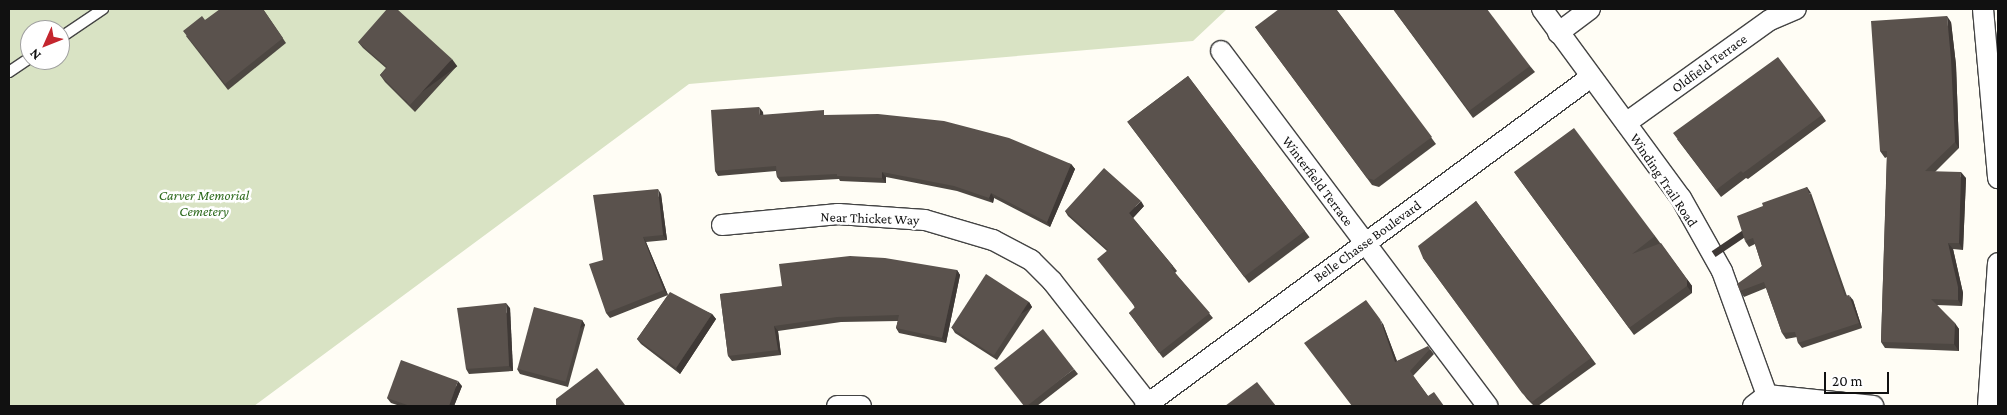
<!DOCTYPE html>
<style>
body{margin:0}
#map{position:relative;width:2007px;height:415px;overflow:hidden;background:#fffdf5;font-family:"Crimson Pro",serif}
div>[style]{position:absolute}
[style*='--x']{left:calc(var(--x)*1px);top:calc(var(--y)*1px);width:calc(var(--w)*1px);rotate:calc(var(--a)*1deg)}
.cemetery>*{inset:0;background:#d9e3c4}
.roads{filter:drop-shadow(1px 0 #444) drop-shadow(-1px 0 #444) drop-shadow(0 1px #444) drop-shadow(0 -1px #444)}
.lane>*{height:10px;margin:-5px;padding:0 5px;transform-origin:5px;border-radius:5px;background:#fff}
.street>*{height:20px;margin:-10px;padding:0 10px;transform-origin:10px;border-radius:10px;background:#fff}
.wall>*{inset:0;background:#4d4742;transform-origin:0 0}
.shaded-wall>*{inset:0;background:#3f3936;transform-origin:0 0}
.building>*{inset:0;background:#5a524d;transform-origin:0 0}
span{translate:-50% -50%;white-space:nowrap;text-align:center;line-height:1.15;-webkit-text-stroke:5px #fff;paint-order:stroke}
.street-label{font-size:14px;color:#111}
.park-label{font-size:14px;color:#2f6b1f;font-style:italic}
.frame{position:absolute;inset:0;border:10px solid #111;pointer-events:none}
.north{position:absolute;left:20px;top:20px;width:50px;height:50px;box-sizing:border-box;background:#fff;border:1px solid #a0a0a0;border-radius:50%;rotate:226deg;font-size:14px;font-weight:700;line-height:20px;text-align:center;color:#111}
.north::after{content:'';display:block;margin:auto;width:18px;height:22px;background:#c4262e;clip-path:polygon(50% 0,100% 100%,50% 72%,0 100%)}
.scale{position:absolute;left:1824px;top:372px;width:65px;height:22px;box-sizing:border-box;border:2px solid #111;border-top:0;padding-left:6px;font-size:15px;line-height:18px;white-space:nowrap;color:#111;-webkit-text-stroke:4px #fff;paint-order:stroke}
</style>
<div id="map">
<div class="cemetery">
<div style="clip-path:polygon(evenodd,9px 9px,1227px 9px,1193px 41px,689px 84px,254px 406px,9px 406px,9px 9px,30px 30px,60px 30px,60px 60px,30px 60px,30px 30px)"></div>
</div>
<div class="roads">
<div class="lane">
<div style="--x:60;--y:38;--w:52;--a:-34"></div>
<div style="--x:9;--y:72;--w:25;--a:-34"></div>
</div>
<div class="street">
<div style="--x:1542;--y:9;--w:235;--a:53.7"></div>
<div style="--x:1681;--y:198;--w:84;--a:60.7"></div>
<div style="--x:1722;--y:271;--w:132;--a:70.1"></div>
<div style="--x:1983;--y:9;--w:170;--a:84.9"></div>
<div style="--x:1558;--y:33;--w:40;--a:-37"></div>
<div style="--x:1221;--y:51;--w:444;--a:53.1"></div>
<div style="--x:1626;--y:123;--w:177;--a:-35.6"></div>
<div style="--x:1770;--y:20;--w:28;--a:-23"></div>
<div style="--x:722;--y:225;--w:117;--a:-5.4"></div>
<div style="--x:838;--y:214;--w:87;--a:3.9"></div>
<div style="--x:925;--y:220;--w:71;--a:16.4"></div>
<div style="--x:993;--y:240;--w:43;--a:27.8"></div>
<div style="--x:1031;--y:260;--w:30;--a:45"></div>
<div style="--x:1052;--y:281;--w:159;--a:51.9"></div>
<div style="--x:837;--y:406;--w:24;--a:0"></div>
<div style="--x:1145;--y:406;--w:554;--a:-36.42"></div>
<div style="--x:1753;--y:406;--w:18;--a:-38"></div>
<div style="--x:1767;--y:395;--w:107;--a:5.9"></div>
<div style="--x:1988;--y:406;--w:143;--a:-86"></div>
</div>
</div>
<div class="wall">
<div style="clip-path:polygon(263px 9px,286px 43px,228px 90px,186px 36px,205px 20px)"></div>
<div style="clip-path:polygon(1336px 9px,1436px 144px,1379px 187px,1372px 185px,1255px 27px)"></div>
<div style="clip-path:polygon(1393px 9px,1530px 66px,1535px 72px,1473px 118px)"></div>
<div style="clip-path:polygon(1951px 22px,1956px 65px,1959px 148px,1935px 172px,1966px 178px,1963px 250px,1953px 249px,1963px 293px,1962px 306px,1937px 305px,1959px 329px,1959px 351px,1885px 348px,1881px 342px,1887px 157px,1885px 158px,1880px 151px)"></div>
<div style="clip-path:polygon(358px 42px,457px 66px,415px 112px,385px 82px,380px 75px,386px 68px,363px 48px)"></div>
<div style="left:1188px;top:76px;width:202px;height:76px;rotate:53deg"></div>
<div style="clip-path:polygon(763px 112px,763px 115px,828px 115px,1071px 164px,1075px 169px,1050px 227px,994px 198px,993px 203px,957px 191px,886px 177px,886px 183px,840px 181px,839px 179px,781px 182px,777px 177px,776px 171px,718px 176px,715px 171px)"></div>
<div style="clip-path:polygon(1822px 115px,1826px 121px,1748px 179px,1746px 178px,1721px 197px,1677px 139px)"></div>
<div style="clip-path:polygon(1514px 172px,1655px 236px,1692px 286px,1692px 293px,1634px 335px)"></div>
<div style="clip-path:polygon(1811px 193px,1847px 296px,1853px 300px,1862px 328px,1802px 348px,1798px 343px,1797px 337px,1786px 339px,1782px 333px,1766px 288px,1744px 297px,1740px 291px,1762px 266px,1755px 244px,1749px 247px,1745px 241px)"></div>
<div style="clip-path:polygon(661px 194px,667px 240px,646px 242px,668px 295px,712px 314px,716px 319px,680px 374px,641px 344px,637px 339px,668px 295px,610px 318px,606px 313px,603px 260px)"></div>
<div style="clip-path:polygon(1476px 201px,1596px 364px,1538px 406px,1534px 406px,1527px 399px,1423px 258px)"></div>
<div style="clip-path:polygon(1144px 206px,1133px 218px,1173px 266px,1177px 271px,1175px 273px,1213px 318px,1163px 358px,1129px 313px,1135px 308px,1107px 251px,1068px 216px,1065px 211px)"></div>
<div style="clip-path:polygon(957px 270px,960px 275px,946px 343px,899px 333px,896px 328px,898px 321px,841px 322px,778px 331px,781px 355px,732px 361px,728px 356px,720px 294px)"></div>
<div style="clip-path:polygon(1029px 302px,1032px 307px,997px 360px,955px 333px,952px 328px)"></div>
<div style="clip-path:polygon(510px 308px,513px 371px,469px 374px,466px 369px)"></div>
<div style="clip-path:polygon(582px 320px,585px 325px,568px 387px,520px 374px,517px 369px)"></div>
<div style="clip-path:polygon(1383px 324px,1397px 361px,1430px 349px,1434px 354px,1413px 376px,1428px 396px,1444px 406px,1351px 406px)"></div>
<div style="clip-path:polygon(1074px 369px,1078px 374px,1037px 406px,1024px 406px)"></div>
<div style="clip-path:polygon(462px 386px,454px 406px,400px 406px,391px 403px,387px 398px)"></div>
</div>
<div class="shaded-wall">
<div style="clip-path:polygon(1947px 16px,1951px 22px,1956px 65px,1959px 148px,1955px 142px)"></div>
<div style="left:452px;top:59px;width:9px;height:62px;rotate:54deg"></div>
<div style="clip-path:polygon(759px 107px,763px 112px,764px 120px,760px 115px)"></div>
<div style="clip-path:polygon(1071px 164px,1075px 169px,1050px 227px,1047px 222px)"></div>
<div style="clip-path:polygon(882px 172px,886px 177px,886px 183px,882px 178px)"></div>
<div style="clip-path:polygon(1961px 172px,1966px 178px,1963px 250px,1959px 243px)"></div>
<div style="left:1807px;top:187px;width:7px;height:115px;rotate:56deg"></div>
<div style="clip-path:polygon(658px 189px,661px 194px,667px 240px,663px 235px)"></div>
<div style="clip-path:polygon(991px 193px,994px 198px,993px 203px,989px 198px)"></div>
<div style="clip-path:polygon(1141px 201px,1144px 206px,1133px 218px,1129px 213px)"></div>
<div style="clip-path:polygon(643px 237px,646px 242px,668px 295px,664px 290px)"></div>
<div style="clip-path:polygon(1948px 243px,1953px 249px,1963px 293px,1962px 306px,1958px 300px)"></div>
<div style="clip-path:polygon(957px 270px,960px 275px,946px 343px,942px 338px)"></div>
<div style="clip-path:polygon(1687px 279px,1692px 286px,1692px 293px,1687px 286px)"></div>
<div style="clip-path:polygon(1849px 295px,1853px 300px,1862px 328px,1859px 323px)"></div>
<div style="left:1029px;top:302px;width:6px;height:64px;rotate:59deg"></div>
<div style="clip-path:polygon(506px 303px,510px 308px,513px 371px,509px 366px)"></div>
<div style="clip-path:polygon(712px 314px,716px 319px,680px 374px,676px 368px)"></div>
<div style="clip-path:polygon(1380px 319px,1383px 324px,1399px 367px,1395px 362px)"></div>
<div style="left:582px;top:320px;width:6px;height:64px;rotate:59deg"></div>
<div style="clip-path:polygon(1955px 323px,1959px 329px,1959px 351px,1954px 344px)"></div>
<div style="clip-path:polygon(774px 326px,778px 331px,781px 355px,778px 350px)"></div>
<div style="clip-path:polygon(458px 381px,462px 386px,454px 406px,449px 406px)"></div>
</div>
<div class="building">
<div style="clip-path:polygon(220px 9px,263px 9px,283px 38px,225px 84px,183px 31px,202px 16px,205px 20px)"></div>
<div style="clip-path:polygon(387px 9px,397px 9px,452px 59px,410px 105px,380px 75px,387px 67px,358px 42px)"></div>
<div style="clip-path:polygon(1279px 9px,1336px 9px,1432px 137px,1374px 180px,1367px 178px,1255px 27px)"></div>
<div style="clip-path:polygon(1393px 9px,1487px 9px,1530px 66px,1469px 111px)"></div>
<div style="clip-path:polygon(1947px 16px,1951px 59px,1955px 142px,1925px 171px,1961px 172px,1959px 243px,1948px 243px,1958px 287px,1958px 300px,1931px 299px,1955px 323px,1954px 344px,1881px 342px,1887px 151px,1880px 151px,1871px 21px)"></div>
<div style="clip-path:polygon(1778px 57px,1822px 115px,1743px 173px,1741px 171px,1716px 190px,1673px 133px)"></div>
<div style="left:1188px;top:76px;width:194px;height:76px;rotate:53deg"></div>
<div style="clip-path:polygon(759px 107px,760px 115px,824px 110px,824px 115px,878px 114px,944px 121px,1009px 138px,1071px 164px,1047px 222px,991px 193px,989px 198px,954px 186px,882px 172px,882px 178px,837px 176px,837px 174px,777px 177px,776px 166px,715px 171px,711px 110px)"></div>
<div style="clip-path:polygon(1574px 128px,1655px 236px,1632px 254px,1661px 243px,1687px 279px,1687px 286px,1629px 328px,1514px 172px)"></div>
<div style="clip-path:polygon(1104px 168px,1141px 201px,1129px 213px,1173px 266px,1171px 268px,1210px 313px,1159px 353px,1129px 313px,1135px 307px,1097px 259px,1108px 250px,1065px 211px)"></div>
<div style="clip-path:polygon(1807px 187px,1845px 296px,1849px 295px,1859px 323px,1798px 343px,1795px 332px,1782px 333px,1764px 282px,1740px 291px,1737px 284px,1762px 266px,1753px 238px,1745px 241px,1737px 216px,1763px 206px,1762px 203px)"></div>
<div style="clip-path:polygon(658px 189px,663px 235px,643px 237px,664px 290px,606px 313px,589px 264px,603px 260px,593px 195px)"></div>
<div style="clip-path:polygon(1476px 201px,1591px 358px,1532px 402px,1522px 393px,1423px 258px,1418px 246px)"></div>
<div style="clip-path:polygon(850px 256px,885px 258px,957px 270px,942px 338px,896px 328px,899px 315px,837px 317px,774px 326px,778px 350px,728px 356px,720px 294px,782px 286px,779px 264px)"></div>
<div style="left:986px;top:274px;width:51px;height:64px;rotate:33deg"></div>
<div style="clip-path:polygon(670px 292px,712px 314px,676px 368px,637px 339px)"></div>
<div style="clip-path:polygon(1366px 300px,1380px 319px,1395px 362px,1428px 346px,1430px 349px,1410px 371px,1428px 396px,1434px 392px,1444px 406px,1352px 406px,1304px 343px)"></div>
<div style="clip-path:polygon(506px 303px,509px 366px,466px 369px,457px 308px)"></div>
<div style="left:534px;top:307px;width:50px;height:64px;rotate:15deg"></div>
<div style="clip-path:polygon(1043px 329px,1074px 369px,1027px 406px,1024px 406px,994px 368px)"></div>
<div style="clip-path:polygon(401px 360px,458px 381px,449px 406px,410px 406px,387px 398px)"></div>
<div style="clip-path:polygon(597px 368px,625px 405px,622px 406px,556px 406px,556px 399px)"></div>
<div style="clip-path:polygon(1257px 382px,1276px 406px,1225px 406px)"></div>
</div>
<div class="street-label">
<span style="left:1709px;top:63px;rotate:-36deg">Oldfield Terrace</span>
<span style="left:1664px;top:180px;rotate:56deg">Winding Trail Road</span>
<span style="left:1318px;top:181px;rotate:53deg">Winterfield Terrace</span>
<span style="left:870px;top:218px;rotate:2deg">Near Thicket Way</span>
<span style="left:1367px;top:241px;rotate:-36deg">Belle Chasse Boulevard</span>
</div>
<div class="park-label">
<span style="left:204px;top:203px">Carver Memorial<br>Cemetery</span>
</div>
<div class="frame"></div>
<div class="north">N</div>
<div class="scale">20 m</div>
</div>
